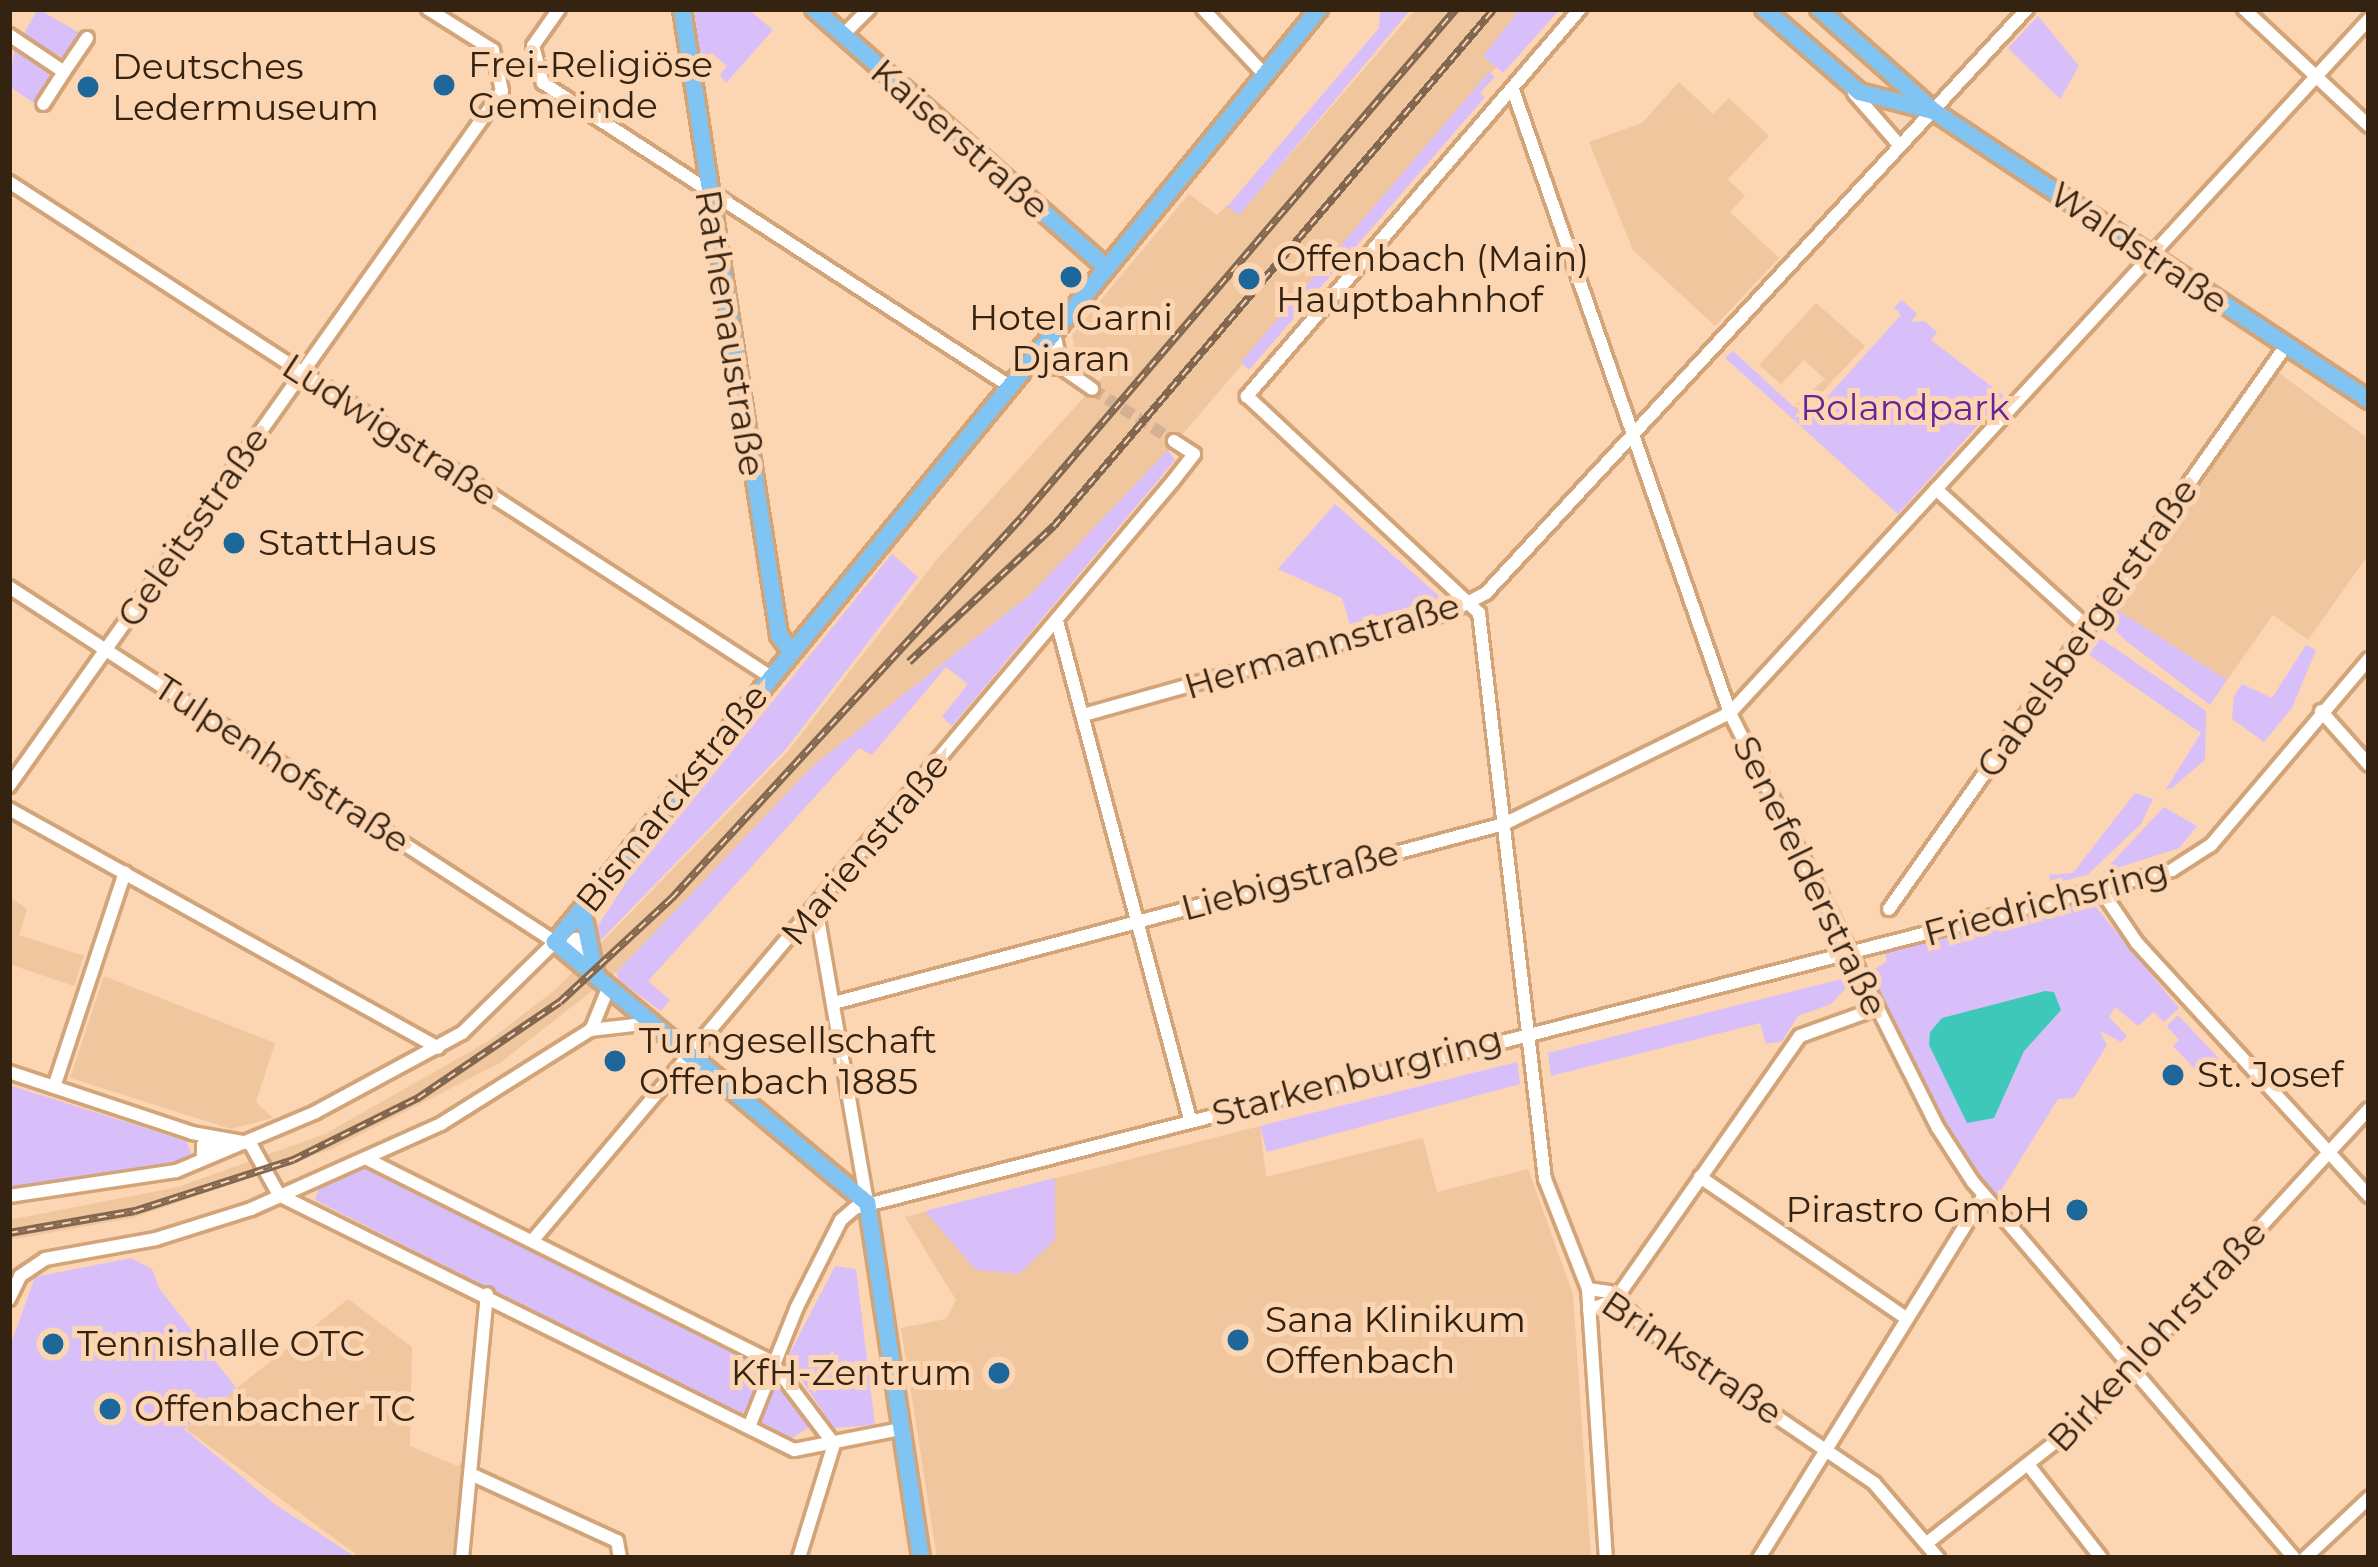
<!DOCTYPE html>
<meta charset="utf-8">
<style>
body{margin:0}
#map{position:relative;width:2378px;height:1567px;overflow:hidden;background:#fcd5b2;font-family:Montserrat,sans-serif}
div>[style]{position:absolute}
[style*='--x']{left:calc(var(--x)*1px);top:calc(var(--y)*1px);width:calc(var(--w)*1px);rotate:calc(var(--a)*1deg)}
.built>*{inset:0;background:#f0c69f}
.green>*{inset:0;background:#d8bff9;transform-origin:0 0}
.water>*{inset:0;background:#3ec8ba}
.minor-tunnel>*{height:12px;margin-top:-6px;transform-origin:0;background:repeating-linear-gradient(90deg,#d4b192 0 12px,transparent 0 18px)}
.roads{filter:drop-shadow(3px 0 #d2a478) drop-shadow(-3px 0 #d2a478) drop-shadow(0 3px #d2a478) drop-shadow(0 -3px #d2a478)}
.minor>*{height:12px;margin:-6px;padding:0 6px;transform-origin:6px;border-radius:6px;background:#fff}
.major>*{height:16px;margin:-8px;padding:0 8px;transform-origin:8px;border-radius:8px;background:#80c4f4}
.rail>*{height:8px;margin-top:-4px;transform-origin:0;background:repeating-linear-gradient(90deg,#fcd5b2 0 9px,#81674f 0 18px);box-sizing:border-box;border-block:3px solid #81674f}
.dots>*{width:33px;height:33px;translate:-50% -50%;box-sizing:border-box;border:6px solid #fcd5b2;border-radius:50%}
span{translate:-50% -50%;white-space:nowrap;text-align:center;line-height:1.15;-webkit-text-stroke:10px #fcd5b2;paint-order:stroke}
.poi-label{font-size:36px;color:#352312}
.left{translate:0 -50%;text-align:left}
.right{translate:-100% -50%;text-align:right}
.street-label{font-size:36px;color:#352312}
.park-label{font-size:36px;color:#652599}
.frame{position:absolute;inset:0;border:12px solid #352312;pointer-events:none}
</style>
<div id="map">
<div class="built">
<div style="clip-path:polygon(1416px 9px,1546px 9px,1116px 512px,1031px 594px,814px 765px,629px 962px,500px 1063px,332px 1149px,133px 1218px,9px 1240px,9px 1220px,178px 1187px,325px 1134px,487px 1042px,555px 990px,789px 750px,938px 558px,1106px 373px,1078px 365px,1072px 335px,1189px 194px,1217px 215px,1227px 205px,1239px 214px)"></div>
<div style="clip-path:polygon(1679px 82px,1713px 114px,1729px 98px,1769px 136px,1728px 179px,1745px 196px,1730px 212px,1779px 258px,1715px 326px,1633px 250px,1589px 142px,1642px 123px)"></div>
<div style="clip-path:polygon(1816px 303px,1865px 346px,1801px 415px,1793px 407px,1825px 379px,1804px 360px,1781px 384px,1759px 365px)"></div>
<div style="clip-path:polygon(2279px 373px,2369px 439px,2369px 554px,2308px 640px,2273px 615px,2227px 680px,2114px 608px)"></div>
<div style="clip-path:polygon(9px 896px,27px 909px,19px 935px,84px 956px,74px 986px,9px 964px)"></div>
<div style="clip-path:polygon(104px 976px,275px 1043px,256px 1102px,273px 1118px,231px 1129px,70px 1078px)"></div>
<div style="clip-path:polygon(1260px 1126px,1266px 1177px,1423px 1138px,1437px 1192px,1528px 1169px,1573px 1294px,1591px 1558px,937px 1558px,901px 1328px,946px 1319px,956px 1300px,905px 1217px)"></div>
<div style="clip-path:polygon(348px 1299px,412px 1347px,410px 1446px,457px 1466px,464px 1460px,453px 1558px,361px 1558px,186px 1429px)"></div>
</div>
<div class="green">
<div style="left:38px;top:9px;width:52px;height:30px;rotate:30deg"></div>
<div style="clip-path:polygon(694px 9px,748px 9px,773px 30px,726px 83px,720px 75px,727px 66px,712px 53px,701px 59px)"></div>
<div style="clip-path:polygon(1411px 9px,1239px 215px,1227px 207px,1379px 28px,1380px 10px)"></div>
<div style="clip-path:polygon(1520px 9px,1560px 9px,1503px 73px,1483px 56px)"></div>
<div style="clip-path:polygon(2038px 16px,2079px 66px,2060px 99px,2008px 48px)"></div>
<div style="clip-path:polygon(15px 47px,58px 76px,38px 106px,9px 86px)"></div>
<div style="clip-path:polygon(1489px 72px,1495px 77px,1480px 93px,1485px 97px,1249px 370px,1241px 362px)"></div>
<div style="clip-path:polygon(1902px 300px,1917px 314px,1911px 322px,1924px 321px,1937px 332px,1931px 340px,2004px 396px,1898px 514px,1725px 358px,1733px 351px,1807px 419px,1901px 315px,1894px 307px)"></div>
<div style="clip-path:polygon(1168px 450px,1175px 460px,952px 726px,942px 717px,968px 684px,946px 667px,872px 755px,859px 748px,648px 981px,670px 1000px,661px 1011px,620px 981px,616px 973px,814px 765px,1031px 594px)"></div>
<div style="clip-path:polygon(1335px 504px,1438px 595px,1437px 599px,1350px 624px,1342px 598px,1278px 569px)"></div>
<div style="clip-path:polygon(892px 554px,918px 577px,786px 749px,597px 944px,594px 932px,627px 881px)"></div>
<div style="clip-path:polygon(2114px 608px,2227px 680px,2210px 705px,2125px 640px,2109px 624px)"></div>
<div style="clip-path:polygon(2100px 638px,2206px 711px,2205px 760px,2172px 788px,2166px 789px,2201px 733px,2089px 655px)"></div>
<div style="clip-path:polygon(2306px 645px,2316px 650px,2292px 708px,2264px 742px,2232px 719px,2234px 696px,2242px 684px,2272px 698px)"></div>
<div style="clip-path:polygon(2135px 793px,2153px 799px,2141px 824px,2087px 875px,2051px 884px,2049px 875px,2073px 873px)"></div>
<div style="clip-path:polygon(2164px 807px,2197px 826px,2179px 848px,2102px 873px)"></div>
<div style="clip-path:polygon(2091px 901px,2179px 1008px,2164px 1022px,2154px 1012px,2138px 1026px,2115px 1007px,2109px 1017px,2127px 1036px,2121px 1042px,2100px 1031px,2107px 1045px,2074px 1098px,2058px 1099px,1997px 1197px,1947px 1132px,1870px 973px,1887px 961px,1885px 953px,1907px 945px)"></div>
<div style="clip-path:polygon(1842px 979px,1848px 986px,1831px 1004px,1798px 1016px,1782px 1041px,1766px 1044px,1760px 1023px,1551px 1076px,1548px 1053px)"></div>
<div style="clip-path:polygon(2178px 1015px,2225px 1065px,2207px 1082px,2173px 1046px,2179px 1040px,2167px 1026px)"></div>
<div style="clip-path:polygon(1517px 1062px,1520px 1084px,1267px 1152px,1260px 1126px)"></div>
<div style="clip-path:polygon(9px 1085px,186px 1141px,192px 1156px,178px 1165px,9px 1190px)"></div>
<div style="clip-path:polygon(371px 1166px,762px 1363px,748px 1411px,738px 1415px,315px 1200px,319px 1187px)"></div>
<div style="clip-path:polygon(1055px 1178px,1055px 1240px,1019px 1274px,976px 1270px,925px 1211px)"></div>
<div style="clip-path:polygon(131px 1258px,152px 1269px,159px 1288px,237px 1389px,184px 1429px,276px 1505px,357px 1558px,9px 1558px,9px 1349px,35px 1277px)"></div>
<div style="clip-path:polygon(835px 1266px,856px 1269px,875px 1425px,834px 1428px,787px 1359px)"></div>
<div style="clip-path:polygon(776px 1377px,810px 1427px,790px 1439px,757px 1421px)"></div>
</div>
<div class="water">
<div style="clip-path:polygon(2045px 991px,2054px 992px,2061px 1010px,2024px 1051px,1994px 1118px,1967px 1123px,1929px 1045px,1930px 1032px,1942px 1018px)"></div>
</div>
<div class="minor-tunnel">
<div style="--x:1092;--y:389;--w:97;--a:32.4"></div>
</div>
<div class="roads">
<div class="minor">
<div style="--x:559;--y:9;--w:45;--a:125.1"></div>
<div style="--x:533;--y:46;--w:38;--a:75"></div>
<div style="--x:543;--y:83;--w:558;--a:33.01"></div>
<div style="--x:1203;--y:9;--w:91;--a:46.8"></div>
<div style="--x:1580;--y:9;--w:511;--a:130.71"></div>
<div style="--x:1247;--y:396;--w:318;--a:43.1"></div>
<div style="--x:1479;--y:613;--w:570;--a:83.35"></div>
<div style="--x:1545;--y:1179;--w:118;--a:68.6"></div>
<div style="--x:1588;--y:1289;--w:270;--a:86.2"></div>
<div style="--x:2244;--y:9;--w:171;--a:43.1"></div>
<div style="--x:9;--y:35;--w:66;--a:33.9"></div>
<div style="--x:64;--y:72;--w:38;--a:123"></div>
<div style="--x:843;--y:35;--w:37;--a:-45"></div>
<div style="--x:64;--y:72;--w:41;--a:-55.9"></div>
<div style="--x:1513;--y:90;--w:660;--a:70.8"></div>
<div style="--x:1730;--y:713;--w:464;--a:63.4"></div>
<div style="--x:1938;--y:1128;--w:64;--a:57.1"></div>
<div style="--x:1973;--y:1182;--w:494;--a:49.5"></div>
<div style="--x:1854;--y:93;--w:70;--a:49"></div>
<div style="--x:9;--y:182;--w:909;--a:33.01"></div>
<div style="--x:1054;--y:333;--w:35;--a:78"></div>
<div style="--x:1026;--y:369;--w:35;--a:-3"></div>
<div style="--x:1061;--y:367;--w:38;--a:35"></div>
<div style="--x:1936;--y:489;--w:206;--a:42.4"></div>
<div style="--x:9;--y:587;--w:651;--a:33.03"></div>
<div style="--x:555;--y:942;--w:130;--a:135.6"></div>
<div style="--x:462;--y:1033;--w:166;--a:151.6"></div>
<div style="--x:316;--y:1112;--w:152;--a:157.1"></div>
<div style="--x:176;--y:1171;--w:169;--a:171.5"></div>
<div style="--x:1057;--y:621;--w:515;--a:75.05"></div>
<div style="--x:2321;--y:711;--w:72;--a:48.4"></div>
<div style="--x:1087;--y:714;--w:377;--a:-15.7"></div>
<div style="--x:1450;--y:612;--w:41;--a:-27.8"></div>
<div style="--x:1486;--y:593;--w:796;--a:-47.19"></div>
<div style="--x:9;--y:786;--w:852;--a:-54.65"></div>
<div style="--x:502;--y:91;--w:42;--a:-102.4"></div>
<div style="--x:493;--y:50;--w:77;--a:-147.8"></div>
<div style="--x:9;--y:809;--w:491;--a:29.1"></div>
<div style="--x:2101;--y:890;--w:64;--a:55.8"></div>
<div style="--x:2137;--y:943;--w:343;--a:47.5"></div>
<div style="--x:816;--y:907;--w:298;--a:80.2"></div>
<div style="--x:1889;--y:909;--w:688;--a:-54.83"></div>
<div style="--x:576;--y:939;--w:13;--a:67"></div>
<div style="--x:581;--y:951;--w:2;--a:117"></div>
<div style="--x:580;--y:953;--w:13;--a:-129"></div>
<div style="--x:572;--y:943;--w:6;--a:-45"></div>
<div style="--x:834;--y:1003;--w:693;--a:-14.96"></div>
<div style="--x:1504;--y:824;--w:252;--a:-26.2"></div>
<div style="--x:1730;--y:713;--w:943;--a:-47.36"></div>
<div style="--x:592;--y:1028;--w:40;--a:-68"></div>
<div style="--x:9;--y:1072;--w:193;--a:18.4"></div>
<div style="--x:192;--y:1133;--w:57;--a:10.1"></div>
<div style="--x:54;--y:1087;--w:226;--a:-71.7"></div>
<div style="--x:250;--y:1143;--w:60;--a:60.9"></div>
<div style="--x:279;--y:1195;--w:575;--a:26.34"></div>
<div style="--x:794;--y:1450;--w:108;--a:-11.2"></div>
<div style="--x:218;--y:1144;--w:11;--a:15"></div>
<div style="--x:229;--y:1147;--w:27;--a:167"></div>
<div style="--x:203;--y:1153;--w:8;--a:-90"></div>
<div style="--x:203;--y:1145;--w:15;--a:-4"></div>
<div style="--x:367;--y:1159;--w:452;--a:26.6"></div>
<div style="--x:771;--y:1361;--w:104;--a:52.8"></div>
<div style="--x:834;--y:1444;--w:119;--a:107.1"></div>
<div style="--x:1700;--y:1177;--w:250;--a:34.4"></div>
<div style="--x:533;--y:1240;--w:993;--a:-49.86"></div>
<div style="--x:1173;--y:481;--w:34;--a:-52"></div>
<div style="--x:1194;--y:454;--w:24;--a:-147"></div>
<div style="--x:1588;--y:1289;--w:21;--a:8"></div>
<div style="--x:1609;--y:1292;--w:52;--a:44.2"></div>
<div style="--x:1646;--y:1328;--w:276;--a:34.2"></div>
<div style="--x:1874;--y:1483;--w:99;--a:49.5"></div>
<div style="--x:9;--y:1299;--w:25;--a:-64"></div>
<div style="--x:20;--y:1276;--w:30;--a:-34"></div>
<div style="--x:45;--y:1259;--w:113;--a:-10.2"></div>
<div style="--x:156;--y:1239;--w:100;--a:-17.5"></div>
<div style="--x:251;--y:1209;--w:208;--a:-24.1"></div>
<div style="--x:441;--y:1124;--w:176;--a:-32.2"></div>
<div style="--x:590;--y:1030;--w:61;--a:-6.5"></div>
<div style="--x:1589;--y:1310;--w:28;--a:-21"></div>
<div style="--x:1615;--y:1300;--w:322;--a:-55"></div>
<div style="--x:1800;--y:1036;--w:80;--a:-19.8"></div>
<div style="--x:749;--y:1427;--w:129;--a:-68.2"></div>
<div style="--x:797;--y:1307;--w:97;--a:-63.2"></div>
<div style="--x:841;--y:1220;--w:18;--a:-41"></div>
<div style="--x:855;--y:1208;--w:1360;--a:-14.39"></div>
<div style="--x:2172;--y:870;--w:46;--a:-32.7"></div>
<div style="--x:2211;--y:845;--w:244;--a:-49.7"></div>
<div style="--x:2030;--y:1467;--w:115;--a:52"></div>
<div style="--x:475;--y:1476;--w:156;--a:24.6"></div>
<div style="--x:617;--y:1541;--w:17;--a:80"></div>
<div style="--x:1927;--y:1543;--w:196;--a:-38.2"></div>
<div style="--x:2081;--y:1422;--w:425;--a:-47.4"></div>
<div style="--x:462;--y:1558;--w:265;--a:-84.6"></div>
<div style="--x:1759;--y:1558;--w:427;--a:-58.2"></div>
<div style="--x:2305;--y:1558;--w:88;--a:-43.2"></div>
</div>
<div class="major">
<div style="--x:682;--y:9;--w:633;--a:81.19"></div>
<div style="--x:779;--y:635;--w:21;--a:55"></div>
<div style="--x:814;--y:9;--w:391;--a:41.5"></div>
<div style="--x:1764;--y:9;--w:126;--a:41.1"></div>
<div style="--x:1859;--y:92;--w:76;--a:14.4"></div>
<div style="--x:1819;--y:9;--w:155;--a:41.6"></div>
<div style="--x:1935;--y:112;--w:521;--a:33.57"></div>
<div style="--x:582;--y:909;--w:68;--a:78.2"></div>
<div style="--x:921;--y:1558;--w:359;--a:-98.6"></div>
<div style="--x:867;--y:1203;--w:407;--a:-140.1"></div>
<div style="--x:555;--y:942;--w:1206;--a:-50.69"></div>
</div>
</div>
<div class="rail">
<div style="--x:909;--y:662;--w:199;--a:-43.2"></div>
<div style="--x:1054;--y:526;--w:679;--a:-49.6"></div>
<div style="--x:9;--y:1233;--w:128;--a:-9.9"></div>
<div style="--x:135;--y:1211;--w:166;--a:-17.9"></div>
<div style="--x:293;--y:1160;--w:140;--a:-26.4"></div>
<div style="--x:418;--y:1098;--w:171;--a:-34.1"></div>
<div style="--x:560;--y:1002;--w:153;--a:-42.9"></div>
<div style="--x:672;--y:898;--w:516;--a:-47.43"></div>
<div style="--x:1021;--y:518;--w:670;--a:-49.48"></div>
</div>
<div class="dots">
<div style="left:444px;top:85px;background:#1e679a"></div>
<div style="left:88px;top:87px;background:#1e679a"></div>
<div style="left:1071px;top:277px;background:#1e679a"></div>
<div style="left:1249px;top:279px;background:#1e679a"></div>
<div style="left:234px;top:543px;background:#1e679a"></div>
<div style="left:615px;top:1061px;background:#1e679a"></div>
<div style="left:2173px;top:1075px;background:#1e679a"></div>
<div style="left:2077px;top:1210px;background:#1e679a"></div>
<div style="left:1238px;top:1340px;background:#1e679a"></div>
<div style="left:53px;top:1344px;background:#1e679a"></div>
<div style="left:999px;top:1373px;background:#1e679a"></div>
<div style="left:110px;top:1409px;background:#1e679a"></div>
</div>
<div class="poi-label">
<span class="left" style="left:468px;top:85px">Frei-Religiöse<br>Gemeinde</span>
<span class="left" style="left:112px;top:87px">Deutsches<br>Ledermuseum</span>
<span class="left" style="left:1276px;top:279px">Offenbach (Main)<br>Hauptbahnhof</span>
<span style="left:1071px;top:338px">Hotel Garni<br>Djaran</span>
<span class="left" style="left:258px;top:543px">StattHaus</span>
<span class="left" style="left:639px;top:1061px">Turngesellschaft<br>Offenbach 1885</span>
<span class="left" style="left:2197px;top:1075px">St. Josef</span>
<span class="right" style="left:2053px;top:1210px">Pirastro GmbH</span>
<span class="left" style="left:1265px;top:1340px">Sana Klinikum<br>Offenbach</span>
<span class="left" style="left:77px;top:1344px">Tennishalle OTC</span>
<span class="right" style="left:972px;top:1373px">KfH-Zentrum</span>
<span class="left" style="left:134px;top:1409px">Offenbacher TC</span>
</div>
<div class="street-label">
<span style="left:960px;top:139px;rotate:41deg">Kaiserstraße</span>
<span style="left:2139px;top:248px;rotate:34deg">Waldstraße</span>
<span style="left:730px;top:333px;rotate:81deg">Rathenaustraße</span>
<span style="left:390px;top:430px;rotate:33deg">Ludwigstraße</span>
<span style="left:193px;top:527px;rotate:-55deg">Geleitsstraße</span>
<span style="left:2087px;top:628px;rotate:-55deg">Gabelsbergerstraße</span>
<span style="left:1322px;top:646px;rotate:-17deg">Hermannstraße</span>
<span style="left:282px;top:764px;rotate:33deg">Tulpenhofstraße</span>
<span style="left:672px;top:798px;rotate:-51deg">Bismarckstraße</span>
<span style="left:865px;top:849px;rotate:-50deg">Marienstraße</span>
<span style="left:1810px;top:876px;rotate:64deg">Senefelderstraße</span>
<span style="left:1290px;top:880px;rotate:-15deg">Liebigstraße</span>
<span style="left:2046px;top:902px;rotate:-15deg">Friedrichsring</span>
<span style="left:1357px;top:1076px;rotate:-15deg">Starkenburgring</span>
<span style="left:2157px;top:1336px;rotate:-47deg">Birkenlohrstraße</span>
<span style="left:1692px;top:1358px;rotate:34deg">Brinkstraße</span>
</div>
<div class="park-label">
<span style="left:1905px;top:408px">Rolandpark</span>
</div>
<div class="frame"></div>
</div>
